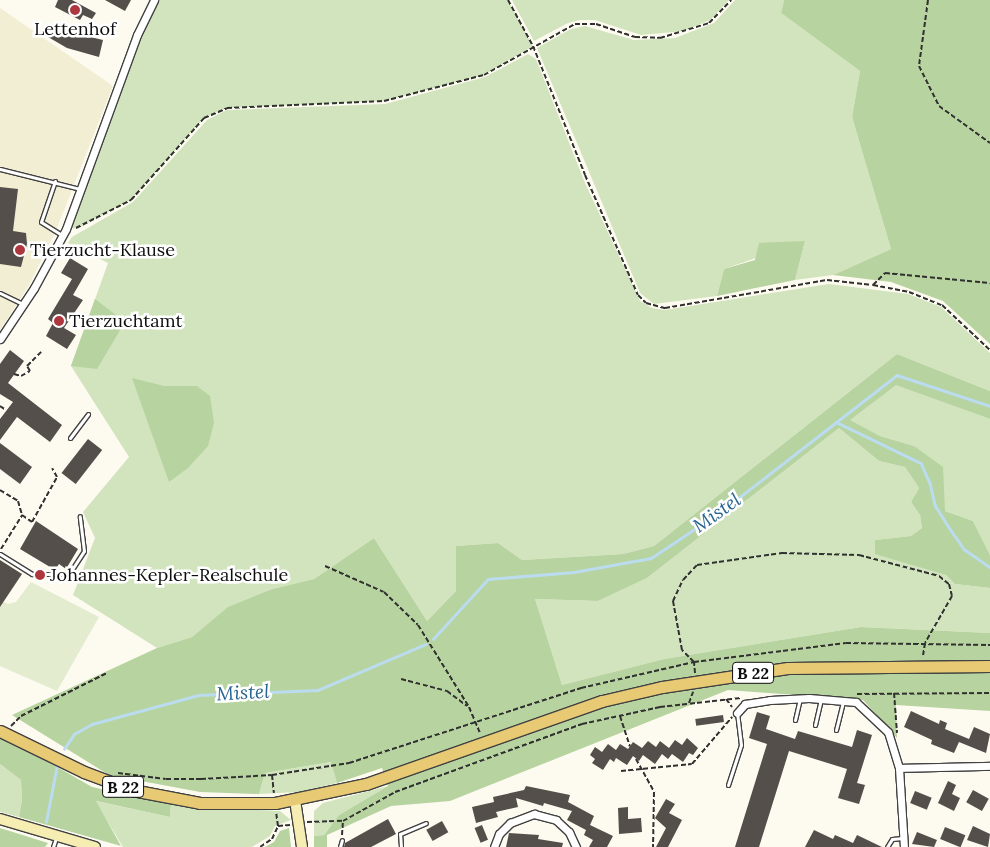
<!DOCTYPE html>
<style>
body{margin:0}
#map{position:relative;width:990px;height:847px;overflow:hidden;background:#fdfaf0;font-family:Lora,serif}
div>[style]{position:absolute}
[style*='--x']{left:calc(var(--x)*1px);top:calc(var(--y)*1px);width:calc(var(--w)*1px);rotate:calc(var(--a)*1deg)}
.farmland>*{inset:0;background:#f1eed3}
.green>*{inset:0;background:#d2e4be}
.forest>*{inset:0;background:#b7d39f}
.pitch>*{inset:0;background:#e3ecce}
.stream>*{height:2.5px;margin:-1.25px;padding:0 1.25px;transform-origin:1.25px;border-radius:1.25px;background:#bbdcef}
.building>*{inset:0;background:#554f4b;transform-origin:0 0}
.path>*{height:2px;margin-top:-1px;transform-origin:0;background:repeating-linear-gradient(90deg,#303030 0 5px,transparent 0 7.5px)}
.roads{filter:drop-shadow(1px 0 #414141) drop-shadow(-1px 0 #414141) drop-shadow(0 1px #414141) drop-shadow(0 -1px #414141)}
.lane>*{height:3px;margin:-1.5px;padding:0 1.5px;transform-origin:1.5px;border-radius:1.5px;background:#fff}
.street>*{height:7px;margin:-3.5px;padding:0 3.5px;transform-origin:3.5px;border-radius:3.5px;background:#fff}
.secondary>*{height:10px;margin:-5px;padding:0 5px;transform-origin:5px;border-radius:5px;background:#f6edb3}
.primary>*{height:11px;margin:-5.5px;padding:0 5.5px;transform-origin:5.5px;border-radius:5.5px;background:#e8ca75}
.dots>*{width:14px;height:14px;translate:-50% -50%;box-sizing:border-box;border:2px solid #fff;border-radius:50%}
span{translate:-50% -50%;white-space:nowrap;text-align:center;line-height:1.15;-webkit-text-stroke:5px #fff;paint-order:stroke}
.shield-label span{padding:1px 4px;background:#fff;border:1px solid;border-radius:4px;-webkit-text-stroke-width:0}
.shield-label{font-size:16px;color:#0e0e0e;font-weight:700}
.poi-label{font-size:18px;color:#0e0e0e}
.left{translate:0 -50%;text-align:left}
.water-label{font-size:19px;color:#266491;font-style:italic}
</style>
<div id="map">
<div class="farmland">
<div style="clip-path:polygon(0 8px,113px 86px,55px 233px,29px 285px,0 330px)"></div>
</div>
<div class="green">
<div style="clip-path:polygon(154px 0,508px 0,533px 46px,484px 75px,384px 101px,227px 108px,204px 118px,131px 200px,78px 228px,66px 229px,137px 35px)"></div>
<div style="clip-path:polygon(512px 0,729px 0,710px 20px,684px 31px,641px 35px,595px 20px,580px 20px,568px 23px,534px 41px)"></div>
<div style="clip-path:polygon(735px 0,784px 0,781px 13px,860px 71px,852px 117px,891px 249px,833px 275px,795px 280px,805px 241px,724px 269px,717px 296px,654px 304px,640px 293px,537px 48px,571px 29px,585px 26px,634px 40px,675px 38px,714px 23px)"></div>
<div style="clip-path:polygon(528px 54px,536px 59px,585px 183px,640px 301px,652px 308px,665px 310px,829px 284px,908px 294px,941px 307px,990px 353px,990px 391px,897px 354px,654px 546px,623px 554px,522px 560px,498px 543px,456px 546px,456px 591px,427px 621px,374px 538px,314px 579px,272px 589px,229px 607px,192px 637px,157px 648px,73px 595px,95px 538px,83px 512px,129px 457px,71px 366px,108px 263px,68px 243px,72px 237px,133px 202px,207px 120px,227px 110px,385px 104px,485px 77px)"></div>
<div style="clip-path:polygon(895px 384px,990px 419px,990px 555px,973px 521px,945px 511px,914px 446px,880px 436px,849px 420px)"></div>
<div style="clip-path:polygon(839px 428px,879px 461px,905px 467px,919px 488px,911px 502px,920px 515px,922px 528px,911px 536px,875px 540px,919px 565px,946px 575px,955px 584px,990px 588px,990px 633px,861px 627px,664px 659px,562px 685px,535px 599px,598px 601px,647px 578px)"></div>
<div style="clip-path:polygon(332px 762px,337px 783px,298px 792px,259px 794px,265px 773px)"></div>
<div style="clip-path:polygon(0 764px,21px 780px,22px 800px,19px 817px,0 812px)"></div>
<div style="clip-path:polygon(388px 786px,339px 815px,324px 835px,314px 836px,314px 811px,323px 803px)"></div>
<div style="clip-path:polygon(95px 801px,170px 817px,171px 804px,191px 804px,196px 807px,280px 811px,291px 820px,275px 826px,270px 836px,252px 847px,123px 847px)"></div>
</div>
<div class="forest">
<div style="clip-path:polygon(784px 0,990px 0,990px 344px,943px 301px,891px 282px,833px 275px,891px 249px,852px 117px,860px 71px,781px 13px)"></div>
<div style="clip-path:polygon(805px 241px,795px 280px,717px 296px,724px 269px,755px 260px,759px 243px)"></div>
<div style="clip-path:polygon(95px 299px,125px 322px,97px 369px,71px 366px)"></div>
<div style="clip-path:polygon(897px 354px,990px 391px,990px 419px,896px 385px,850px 420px,880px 436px,914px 446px,943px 467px,945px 511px,973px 521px,990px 555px,990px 588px,955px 584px,946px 575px,875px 554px,875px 540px,911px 536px,922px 528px,920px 515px,911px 502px,919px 488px,905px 467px,879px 461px,839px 428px,647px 578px,598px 601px,535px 599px,562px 685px,664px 659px,861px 627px,990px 633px,990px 711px,896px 705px,897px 738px,863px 700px,728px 690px,450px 801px,391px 806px,327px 835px,327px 847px,314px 847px,314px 836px,324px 835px,339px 815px,388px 786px,382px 768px,337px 783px,331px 762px,265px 773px,259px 794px,200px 792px,109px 775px,12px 715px,157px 648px,192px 637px,228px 607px,272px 589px,314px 579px,374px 538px,427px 621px,456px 591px,456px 546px,498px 543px,522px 560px,623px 554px,654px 546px)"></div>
<div style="clip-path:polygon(132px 378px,164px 386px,197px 386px,210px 396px,214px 423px,208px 446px,188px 468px,169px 482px)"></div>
<div style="clip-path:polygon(0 734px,92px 787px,171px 804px,170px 817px,96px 801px,121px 846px,19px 817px,22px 800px,21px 780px,0 764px)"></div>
<div style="clip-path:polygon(0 828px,48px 843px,45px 847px,0 847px)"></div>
<div style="clip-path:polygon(289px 828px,291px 847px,265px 847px,274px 842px,280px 831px)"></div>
</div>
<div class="pitch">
<div style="clip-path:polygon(31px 582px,99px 617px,57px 691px,0 666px,0 600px,8px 604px,16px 602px)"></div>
</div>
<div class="stream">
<div style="--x:836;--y:422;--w:94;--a:25.8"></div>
<div style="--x:921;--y:463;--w:22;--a:66"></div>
<div style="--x:930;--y:483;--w:23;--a:77"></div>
<div style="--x:935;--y:505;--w:25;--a:58"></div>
<div style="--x:948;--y:526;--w:28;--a:55"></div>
<div style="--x:964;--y:549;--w:32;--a:35"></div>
<div style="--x:433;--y:639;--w:81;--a:-47.5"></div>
<div style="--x:488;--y:579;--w:86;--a:-4.7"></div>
<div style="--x:574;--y:572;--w:78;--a:-10.3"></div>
<div style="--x:651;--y:558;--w:87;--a:-33.7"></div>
<div style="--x:723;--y:510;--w:220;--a:-37.8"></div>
<div style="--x:897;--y:375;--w:98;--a:18.4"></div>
<div style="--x:64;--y:749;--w:18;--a:-56"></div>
<div style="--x:74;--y:734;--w:21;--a:-29"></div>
<div style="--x:92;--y:724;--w:111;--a:-15.2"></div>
<div style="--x:199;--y:695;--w:119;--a:-2.4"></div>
<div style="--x:318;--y:690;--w:117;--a:-23.1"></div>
<div style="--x:46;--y:822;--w:58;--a:-79.1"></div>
</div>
<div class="building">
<div style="clip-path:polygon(58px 0,72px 0,96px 13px,92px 19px,83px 15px,80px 20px,55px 7px)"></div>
<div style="clip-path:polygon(105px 0,131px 0,125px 11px)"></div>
<div style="clip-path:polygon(57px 24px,70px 32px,103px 40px,99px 57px,67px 48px,48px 37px)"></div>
<div style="clip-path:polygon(0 187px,18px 189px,13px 231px,26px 233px,27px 244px,21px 267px,0 264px)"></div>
<div style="clip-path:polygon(70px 258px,88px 269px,73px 295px,83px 300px,64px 328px,76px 335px,67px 349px,46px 336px,53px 323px,48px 319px,72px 279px,61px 273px)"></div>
<div style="clip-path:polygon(10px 350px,24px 361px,8px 383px,62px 425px,50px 442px,17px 417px,0 440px,0 419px,13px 402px,0 394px,0 364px)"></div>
<div style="left:88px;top:439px;width:18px;height:43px;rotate:38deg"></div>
<div style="clip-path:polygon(0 443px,32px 467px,20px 484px,0 469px)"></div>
<div style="clip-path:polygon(36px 521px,78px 549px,66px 569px,59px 564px,55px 570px,20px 549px)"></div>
<div style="clip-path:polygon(0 560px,22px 574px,0 607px)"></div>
<div style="clip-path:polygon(911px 711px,939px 724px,940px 720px,947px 723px,945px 729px,969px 739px,974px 727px,990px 734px,986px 753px,959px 742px,954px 753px,931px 744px,932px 740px,904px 727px)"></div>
<div style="clip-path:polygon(757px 712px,770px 716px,766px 729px,795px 739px,798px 731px,852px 747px,857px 730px,872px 735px,857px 783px,865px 785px,859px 804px,838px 798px,847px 769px,789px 751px,759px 847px,735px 847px,767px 744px,749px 738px)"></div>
<div style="left:723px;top:715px;width:7px;height:28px;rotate:82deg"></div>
<div style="clip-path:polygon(687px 738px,698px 748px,693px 755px,689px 753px,683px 762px,672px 754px,668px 759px,662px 754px,655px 764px,643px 755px,639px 761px,633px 756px,627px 765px,616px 758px,614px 762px,610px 759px,603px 770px,592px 763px,595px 759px,590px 755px,595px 747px,602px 752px,608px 744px,616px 750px,620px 744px,628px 749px,633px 742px,642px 748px,648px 741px,656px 747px,660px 741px,669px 748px,675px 740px,682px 745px)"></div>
<div style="clip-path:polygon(948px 781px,956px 785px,952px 794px,960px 798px,954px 811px,938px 803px)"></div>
<div style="clip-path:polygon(526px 786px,570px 795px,568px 802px,594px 816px,590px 825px,613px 836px,607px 847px,589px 847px,593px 840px,584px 835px,586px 830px,567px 820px,572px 811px,544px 803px,543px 806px,516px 798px,518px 807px,496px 812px,498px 817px,476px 823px,472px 807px,494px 802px,493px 797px,524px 790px)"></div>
<div style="left:973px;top:790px;width:18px;height:14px;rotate:29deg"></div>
<div style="left:915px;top:791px;width:18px;height:13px;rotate:22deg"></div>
<div style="clip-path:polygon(666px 799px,675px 804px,669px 813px,682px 820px,668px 847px,656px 847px,666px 828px,655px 818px)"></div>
<div style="clip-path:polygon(628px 807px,628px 819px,641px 818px,642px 832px,619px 834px,618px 808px)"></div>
<div style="clip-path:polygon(388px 819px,396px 834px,371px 847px,344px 847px,345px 843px)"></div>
<div style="left:442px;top:821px;width:13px;height:18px;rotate:61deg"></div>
<div style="left:482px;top:825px;width:16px;height:8px;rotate:68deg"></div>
<div style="clip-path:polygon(973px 826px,990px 834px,988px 847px,967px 840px)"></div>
<div style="left:945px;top:827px;width:22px;height:13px;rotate:22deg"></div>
<div style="clip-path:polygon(814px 830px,833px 839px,835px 835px,853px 843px,857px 835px,882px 847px,805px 847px)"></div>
<div style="clip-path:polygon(917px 832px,937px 840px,934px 847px,912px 844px)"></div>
<div style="clip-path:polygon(509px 833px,539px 835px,538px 839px,563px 843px,562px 847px,506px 847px)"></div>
</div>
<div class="path">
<div style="--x:508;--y:0;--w:52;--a:61.5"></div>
<div style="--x:533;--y:46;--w:139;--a:68"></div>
<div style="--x:585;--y:175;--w:131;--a:66.2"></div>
<div style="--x:638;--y:295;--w:11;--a:45"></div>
<div style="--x:646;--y:303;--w:20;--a:15"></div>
<div style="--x:665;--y:308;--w:164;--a:-9.8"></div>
<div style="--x:827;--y:280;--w:46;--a:6.2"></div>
<div style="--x:873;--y:285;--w:37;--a:11"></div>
<div style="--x:909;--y:292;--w:35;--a:22"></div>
<div style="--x:942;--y:305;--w:66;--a:43.2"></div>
<div style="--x:928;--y:0;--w:67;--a:97.8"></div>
<div style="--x:919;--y:66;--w:45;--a:63.4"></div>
<div style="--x:939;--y:106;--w:63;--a:36"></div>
<div style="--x:76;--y:228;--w:62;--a:-27"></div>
<div style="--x:131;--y:200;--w:110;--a:-48.3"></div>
<div style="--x:204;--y:118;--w:25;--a:-23"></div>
<div style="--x:227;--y:108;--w:157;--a:-2.6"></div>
<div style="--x:384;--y:101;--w:103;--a:-14.6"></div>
<div style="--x:484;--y:75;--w:104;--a:-29.3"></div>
<div style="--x:575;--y:24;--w:21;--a:0"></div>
<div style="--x:596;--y:24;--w:41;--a:18.4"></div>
<div style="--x:635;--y:37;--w:25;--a:2"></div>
<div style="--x:660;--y:38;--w:51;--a:-17"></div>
<div style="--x:709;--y:23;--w:32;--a:-46"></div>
<div style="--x:873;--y:285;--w:17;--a:-45"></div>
<div style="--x:885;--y:273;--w:105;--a:5.4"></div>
<div style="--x:14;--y:374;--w:7;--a:16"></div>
<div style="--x:21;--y:376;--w:10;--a:-29"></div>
<div style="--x:30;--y:371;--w:6;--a:-121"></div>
<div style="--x:27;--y:366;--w:20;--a:-45"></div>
<div style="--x:0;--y:406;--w:7;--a:34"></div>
<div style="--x:0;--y:490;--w:21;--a:31"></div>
<div style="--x:18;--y:501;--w:15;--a:74"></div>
<div style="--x:22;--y:515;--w:12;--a:35"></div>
<div style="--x:32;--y:522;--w:51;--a:-60.9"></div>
<div style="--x:57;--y:477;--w:10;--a:-119"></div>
<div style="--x:1;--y:549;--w:40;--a:-58"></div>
<div style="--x:325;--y:566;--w:64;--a:23.8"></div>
<div style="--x:384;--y:592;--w:47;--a:44.1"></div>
<div style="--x:418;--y:625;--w:97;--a:58.1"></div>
<div style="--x:469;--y:707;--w:28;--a:67"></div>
<div style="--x:695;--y:673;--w:11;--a:-95"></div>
<div style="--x:694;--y:662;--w:17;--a:-135"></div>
<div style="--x:682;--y:650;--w:50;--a:-100.4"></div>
<div style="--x:673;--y:601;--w:23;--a:-65"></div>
<div style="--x:683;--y:580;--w:21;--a:-47"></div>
<div style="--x:697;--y:565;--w:86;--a:-8"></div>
<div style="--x:782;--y:553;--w:77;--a:1.5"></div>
<div style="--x:859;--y:555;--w:83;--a:14.7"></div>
<div style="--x:939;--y:576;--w:13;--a:39"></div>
<div style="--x:949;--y:584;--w:12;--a:76"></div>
<div style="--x:952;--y:596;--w:54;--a:119.9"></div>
<div style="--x:925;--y:643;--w:13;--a:99"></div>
<div style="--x:401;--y:679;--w:48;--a:14.6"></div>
<div style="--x:447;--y:691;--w:25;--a:37"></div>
<div style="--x:894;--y:693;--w:40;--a:85.7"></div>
<div style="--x:857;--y:694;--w:133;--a:-0.4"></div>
<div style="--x:726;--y:699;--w:10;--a:53"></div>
<div style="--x:689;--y:703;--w:12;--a:-70"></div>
<div style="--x:620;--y:716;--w:32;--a:72"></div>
<div style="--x:11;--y:726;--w:14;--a:-45"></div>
<div style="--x:21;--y:716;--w:96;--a:-26.6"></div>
<div style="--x:636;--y:759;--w:38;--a:61"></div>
<div style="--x:654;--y:792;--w:55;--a:91"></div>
<div style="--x:621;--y:771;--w:71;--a:-5.6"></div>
<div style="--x:692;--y:764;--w:62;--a:-49.6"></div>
<div style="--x:118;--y:773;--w:48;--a:7.1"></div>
<div style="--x:166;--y:779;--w:35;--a:0"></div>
<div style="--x:201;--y:779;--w:71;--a:-3.2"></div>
<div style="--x:272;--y:775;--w:78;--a:-8.9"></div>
<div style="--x:349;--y:763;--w:244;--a:-17.9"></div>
<div style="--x:581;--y:688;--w:116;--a:-13"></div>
<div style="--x:694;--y:662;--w:153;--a:-7.1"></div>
<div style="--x:846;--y:643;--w:144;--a:0.8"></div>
<div style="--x:272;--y:775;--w:18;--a:84"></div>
<div style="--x:307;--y:822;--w:36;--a:-2"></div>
<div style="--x:343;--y:821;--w:60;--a:-29.1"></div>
<div style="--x:395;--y:792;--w:199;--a:-20"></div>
<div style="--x:582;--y:724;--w:80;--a:-12.3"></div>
<div style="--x:660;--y:707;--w:81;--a:-6.4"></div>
<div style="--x:278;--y:826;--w:12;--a:-5"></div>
<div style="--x:342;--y:835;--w:14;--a:-86"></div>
<div style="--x:260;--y:847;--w:14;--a:-34"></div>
<div style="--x:272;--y:839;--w:14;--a:-65"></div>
<div style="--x:278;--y:826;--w:14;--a:-98"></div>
</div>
<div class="roads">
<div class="lane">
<div style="--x:0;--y:169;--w:82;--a:14"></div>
<div style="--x:55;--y:181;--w:43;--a:108.9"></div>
<div style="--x:41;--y:222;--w:25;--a:32"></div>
<div style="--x:0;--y:293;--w:25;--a:26"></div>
<div style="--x:70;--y:438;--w:30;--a:-53"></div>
<div style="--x:0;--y:554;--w:38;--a:32"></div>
<div style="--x:32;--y:574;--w:37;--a:0"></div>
<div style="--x:69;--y:574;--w:27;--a:-57"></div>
<div style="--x:84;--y:551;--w:35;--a:-97"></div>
<div style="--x:795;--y:720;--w:22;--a:-77"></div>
<div style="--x:815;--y:725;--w:27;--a:-77"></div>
<div style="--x:836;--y:730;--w:30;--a:-76"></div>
<div style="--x:728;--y:785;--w:42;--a:-72"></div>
<div style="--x:741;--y:745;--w:31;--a:-97"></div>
<div style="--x:53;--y:847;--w:9;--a:-72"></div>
<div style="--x:340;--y:847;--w:7;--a:-74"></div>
<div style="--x:401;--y:847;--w:13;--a:-94"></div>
<div style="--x:400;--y:834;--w:28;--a:-23"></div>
<div style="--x:887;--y:847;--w:9;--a:-58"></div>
<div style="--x:892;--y:839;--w:11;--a:-5"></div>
</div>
<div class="street">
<div style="--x:0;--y:339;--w:61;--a:-56.3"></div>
<div style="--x:34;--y:288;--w:67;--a:-61.5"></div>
<div style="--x:66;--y:229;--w:207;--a:-69.9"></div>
<div style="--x:137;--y:35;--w:39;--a:-64"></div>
<div style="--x:737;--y:713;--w:12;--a:-48"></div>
<div style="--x:745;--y:704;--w:25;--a:-9"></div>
<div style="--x:770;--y:700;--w:39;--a:-3"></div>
<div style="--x:809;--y:698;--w:47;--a:4.9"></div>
<div style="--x:856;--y:702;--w:44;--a:43.2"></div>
<div style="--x:888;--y:732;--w:38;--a:73"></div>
<div style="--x:899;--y:768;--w:79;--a:86.4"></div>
<div style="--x:899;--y:768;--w:91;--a:-1.3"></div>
<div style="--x:494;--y:847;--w:14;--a:-69"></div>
<div style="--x:499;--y:834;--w:16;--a:-45"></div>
<div style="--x:510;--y:823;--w:26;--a:-21"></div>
<div style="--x:534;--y:814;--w:23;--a:15"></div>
<div style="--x:556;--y:820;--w:18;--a:43"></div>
<div style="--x:569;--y:832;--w:17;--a:65"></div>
</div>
<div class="secondary">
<div style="--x:295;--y:800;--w:48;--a:81.5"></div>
<div style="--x:0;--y:819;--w:99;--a:16.4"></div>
</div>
<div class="primary">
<div style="--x:0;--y:731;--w:93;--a:26"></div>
<div style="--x:84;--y:772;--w:51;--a:20.6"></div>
<div style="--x:132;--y:790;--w:69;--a:10.8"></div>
<div style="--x:200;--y:803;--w:75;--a:0"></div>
<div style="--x:275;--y:803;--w:93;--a:-11.8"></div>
<div style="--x:366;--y:784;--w:250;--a:-19.4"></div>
<div style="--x:602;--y:701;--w:62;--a:-13.1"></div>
<div style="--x:662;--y:687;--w:127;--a:-8.6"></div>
<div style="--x:788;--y:668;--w:202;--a:-0.6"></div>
</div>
</div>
<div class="dots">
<div style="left:75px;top:10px;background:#ae363e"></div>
<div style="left:20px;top:250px;background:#ae363e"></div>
<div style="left:59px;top:321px;background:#ae363e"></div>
<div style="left:40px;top:575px;background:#ae363e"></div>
</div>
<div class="shield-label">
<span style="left:753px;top:673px">B 22</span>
<span style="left:123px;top:787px">B 22</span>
</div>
<div class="poi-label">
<span style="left:75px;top:29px">Lettenhof</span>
<span class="left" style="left:30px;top:250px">Tierzucht-Klause</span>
<span class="left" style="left:69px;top:321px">Tierzuchtamt</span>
<span class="left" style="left:50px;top:575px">Johannes-Kepler-Realschule</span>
</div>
<div class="water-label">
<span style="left:717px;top:513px;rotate:-35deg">Mistel</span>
<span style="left:243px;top:693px;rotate:-3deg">Mistel</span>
</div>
</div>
